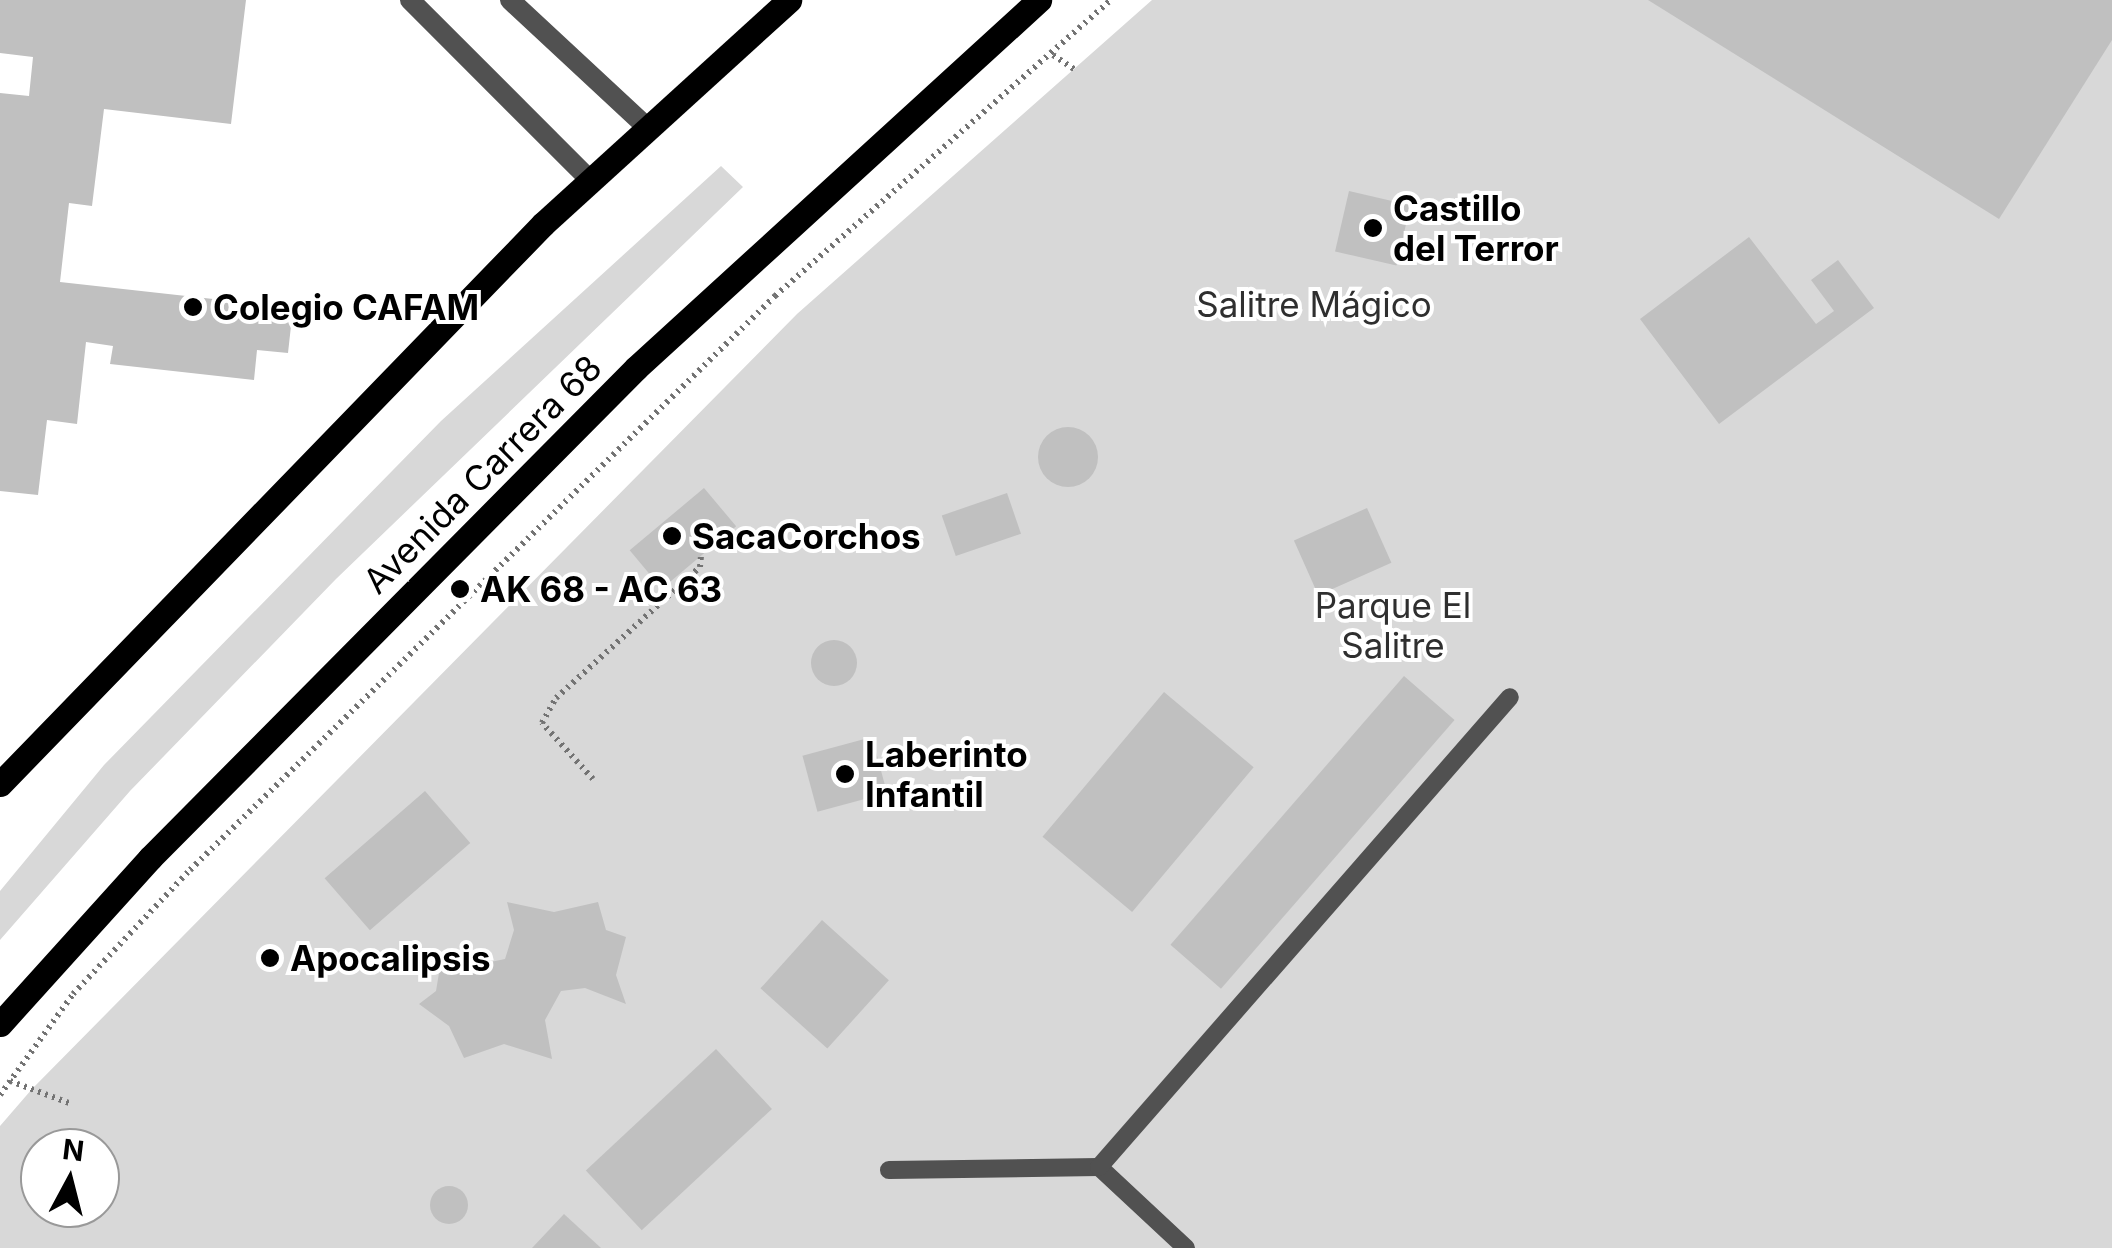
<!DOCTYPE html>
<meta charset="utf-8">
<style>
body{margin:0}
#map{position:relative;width:2112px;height:1248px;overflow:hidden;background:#fff;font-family:Inter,sans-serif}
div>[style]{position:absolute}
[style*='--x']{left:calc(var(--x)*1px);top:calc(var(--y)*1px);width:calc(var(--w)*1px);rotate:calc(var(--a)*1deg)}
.green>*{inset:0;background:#d8d8d8}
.building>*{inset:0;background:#c0c0c0;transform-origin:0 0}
.round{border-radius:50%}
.path>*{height:6px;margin-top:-3px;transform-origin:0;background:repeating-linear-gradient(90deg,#737373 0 2.5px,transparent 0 7.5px)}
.service>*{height:18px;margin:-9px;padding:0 9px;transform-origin:9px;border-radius:9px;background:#515151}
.tertiary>*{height:20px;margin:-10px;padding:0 10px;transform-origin:10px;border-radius:10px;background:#515151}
.primary>*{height:25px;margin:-12.5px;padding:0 12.5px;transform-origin:12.5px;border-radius:12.5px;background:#000}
.dots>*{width:28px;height:28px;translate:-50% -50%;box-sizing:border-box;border:5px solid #fff;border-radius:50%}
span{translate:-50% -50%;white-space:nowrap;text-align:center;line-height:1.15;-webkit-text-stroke:8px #fff;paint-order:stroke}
.poi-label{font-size:35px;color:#000;font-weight:700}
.left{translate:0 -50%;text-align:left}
.park-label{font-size:35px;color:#2f2f2f}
.street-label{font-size:35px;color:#000}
.north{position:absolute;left:20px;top:1128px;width:100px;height:100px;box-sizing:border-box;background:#fff;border:2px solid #999;border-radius:50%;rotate:7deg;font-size:28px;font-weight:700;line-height:40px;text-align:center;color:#000}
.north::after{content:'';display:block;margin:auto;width:35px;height:45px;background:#000;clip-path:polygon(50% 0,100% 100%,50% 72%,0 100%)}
</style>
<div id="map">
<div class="green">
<div style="clip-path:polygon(evenodd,1152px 0,2112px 0,2112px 1248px,0 1248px,0 1126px,32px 1089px,797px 314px,1152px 0,40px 1148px,100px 1148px,100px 1208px,40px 1208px,40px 1148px)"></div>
<div style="clip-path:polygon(721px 166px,743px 187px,336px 579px,130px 791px,0 940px,0 891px,104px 765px,441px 421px)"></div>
</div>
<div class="building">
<div style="clip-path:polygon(0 0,246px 0,231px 124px,104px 109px,92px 206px,69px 203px,60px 282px,293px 308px,288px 353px,257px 350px,254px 380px,110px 364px,113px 346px,86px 342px,77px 424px,47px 420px,38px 495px,0 491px,0 93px,29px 96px,33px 57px,0 53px)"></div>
<div style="clip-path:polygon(1648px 0,2112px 0,2112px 40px,1999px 219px)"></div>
<div style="left:1349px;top:191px;width:63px;height:62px;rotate:13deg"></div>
<div style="clip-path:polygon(1749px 237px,1816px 324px,1834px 311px,1811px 280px,1838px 260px,1874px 308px,1719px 424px,1640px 319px)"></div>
<div class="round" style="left:1038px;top:427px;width:60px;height:60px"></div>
<div style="left:704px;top:488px;width:50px;height:97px;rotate:50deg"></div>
<div style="left:1007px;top:493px;width:43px;height:69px;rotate:71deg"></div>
<div style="left:1367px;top:508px;width:60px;height:80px;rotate:66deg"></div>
<div class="round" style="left:811px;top:640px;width:46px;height:46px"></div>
<div style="left:1404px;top:676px;width:67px;height:356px;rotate:41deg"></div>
<div style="left:1164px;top:692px;width:117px;height:189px;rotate:40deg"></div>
<div style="left:872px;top:737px;width:58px;height:72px;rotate:75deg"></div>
<div style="left:425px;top:791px;width:69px;height:133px;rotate:49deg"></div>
<div style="clip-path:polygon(507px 902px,554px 912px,598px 902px,606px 930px,626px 937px,616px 975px,626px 1004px,585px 988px,561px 991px,545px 1020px,552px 1059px,504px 1044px,464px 1058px,449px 1026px,419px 1004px,436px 991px,442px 955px,471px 966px,505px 959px,514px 930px)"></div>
<div style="left:822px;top:920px;width:90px;height:92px;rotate:42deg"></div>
<div style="left:716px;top:1049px;width:82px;height:178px;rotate:47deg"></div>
<div class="round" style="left:430px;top:1186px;width:38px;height:38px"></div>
<div style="clip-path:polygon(564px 1214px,601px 1248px,532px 1248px)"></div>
</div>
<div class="path">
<div style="--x:1053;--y:55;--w:27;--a:34"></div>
<div style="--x:593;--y:779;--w:76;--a:-132.3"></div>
<div style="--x:542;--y:723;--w:29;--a:-61"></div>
<div style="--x:556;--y:698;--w:195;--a:-42.3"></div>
<div style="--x:700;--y:567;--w:11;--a:-85"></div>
<div style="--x:10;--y:1081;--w:63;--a:20.4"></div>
<div style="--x:0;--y:1095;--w:125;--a:-54.1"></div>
<div style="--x:73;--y:994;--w:170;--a:-46.7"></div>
<div style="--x:190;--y:870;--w:820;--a:-44.46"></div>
<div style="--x:775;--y:296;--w:448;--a:-41.4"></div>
</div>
<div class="service">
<div style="--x:889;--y:1170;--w:210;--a:-0.8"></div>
<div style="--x:1186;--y:1248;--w:119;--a:-137"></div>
<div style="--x:1099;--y:1167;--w:624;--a:-48.83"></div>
</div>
<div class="tertiary">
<div style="--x:410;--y:0;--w:256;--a:45"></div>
<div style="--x:510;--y:0;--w:190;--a:42.9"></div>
</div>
<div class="primary">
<div style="--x:0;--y:784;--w:780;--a:-45.88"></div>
<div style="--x:543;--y:224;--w:333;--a:-42.3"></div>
<div style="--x:0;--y:1024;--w:224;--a:-47.9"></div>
<div style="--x:150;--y:858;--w:690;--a:-45.23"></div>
<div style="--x:636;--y:368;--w:546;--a:-42.4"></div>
</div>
<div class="dots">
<div style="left:1373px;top:228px;background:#000"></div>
<div style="left:193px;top:307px;background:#000"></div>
<div style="left:672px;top:536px;background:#000"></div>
<div style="left:460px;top:589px;background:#000"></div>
<div style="left:845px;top:774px;background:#000"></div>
<div style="left:270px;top:958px;background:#000"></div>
</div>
<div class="poi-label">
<span class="left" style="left:1393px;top:228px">Castillo<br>del Terror</span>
<span class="left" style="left:213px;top:307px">Colegio CAFAM</span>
<span class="left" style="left:692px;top:536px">SacaCorchos</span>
<span class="left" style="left:480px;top:589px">AK 68 - AC 63</span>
<span class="left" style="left:865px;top:774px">Laberinto<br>Infantil</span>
<span class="left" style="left:290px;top:958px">Apocalipsis</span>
</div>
<div class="park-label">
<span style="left:1314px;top:304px">Salitre Mágico</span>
<span style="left:1393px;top:625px">Parque El<br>Salitre</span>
</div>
<div class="street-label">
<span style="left:482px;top:474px;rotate:-45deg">Avenida Carrera 68</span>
</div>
<div class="north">N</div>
</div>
